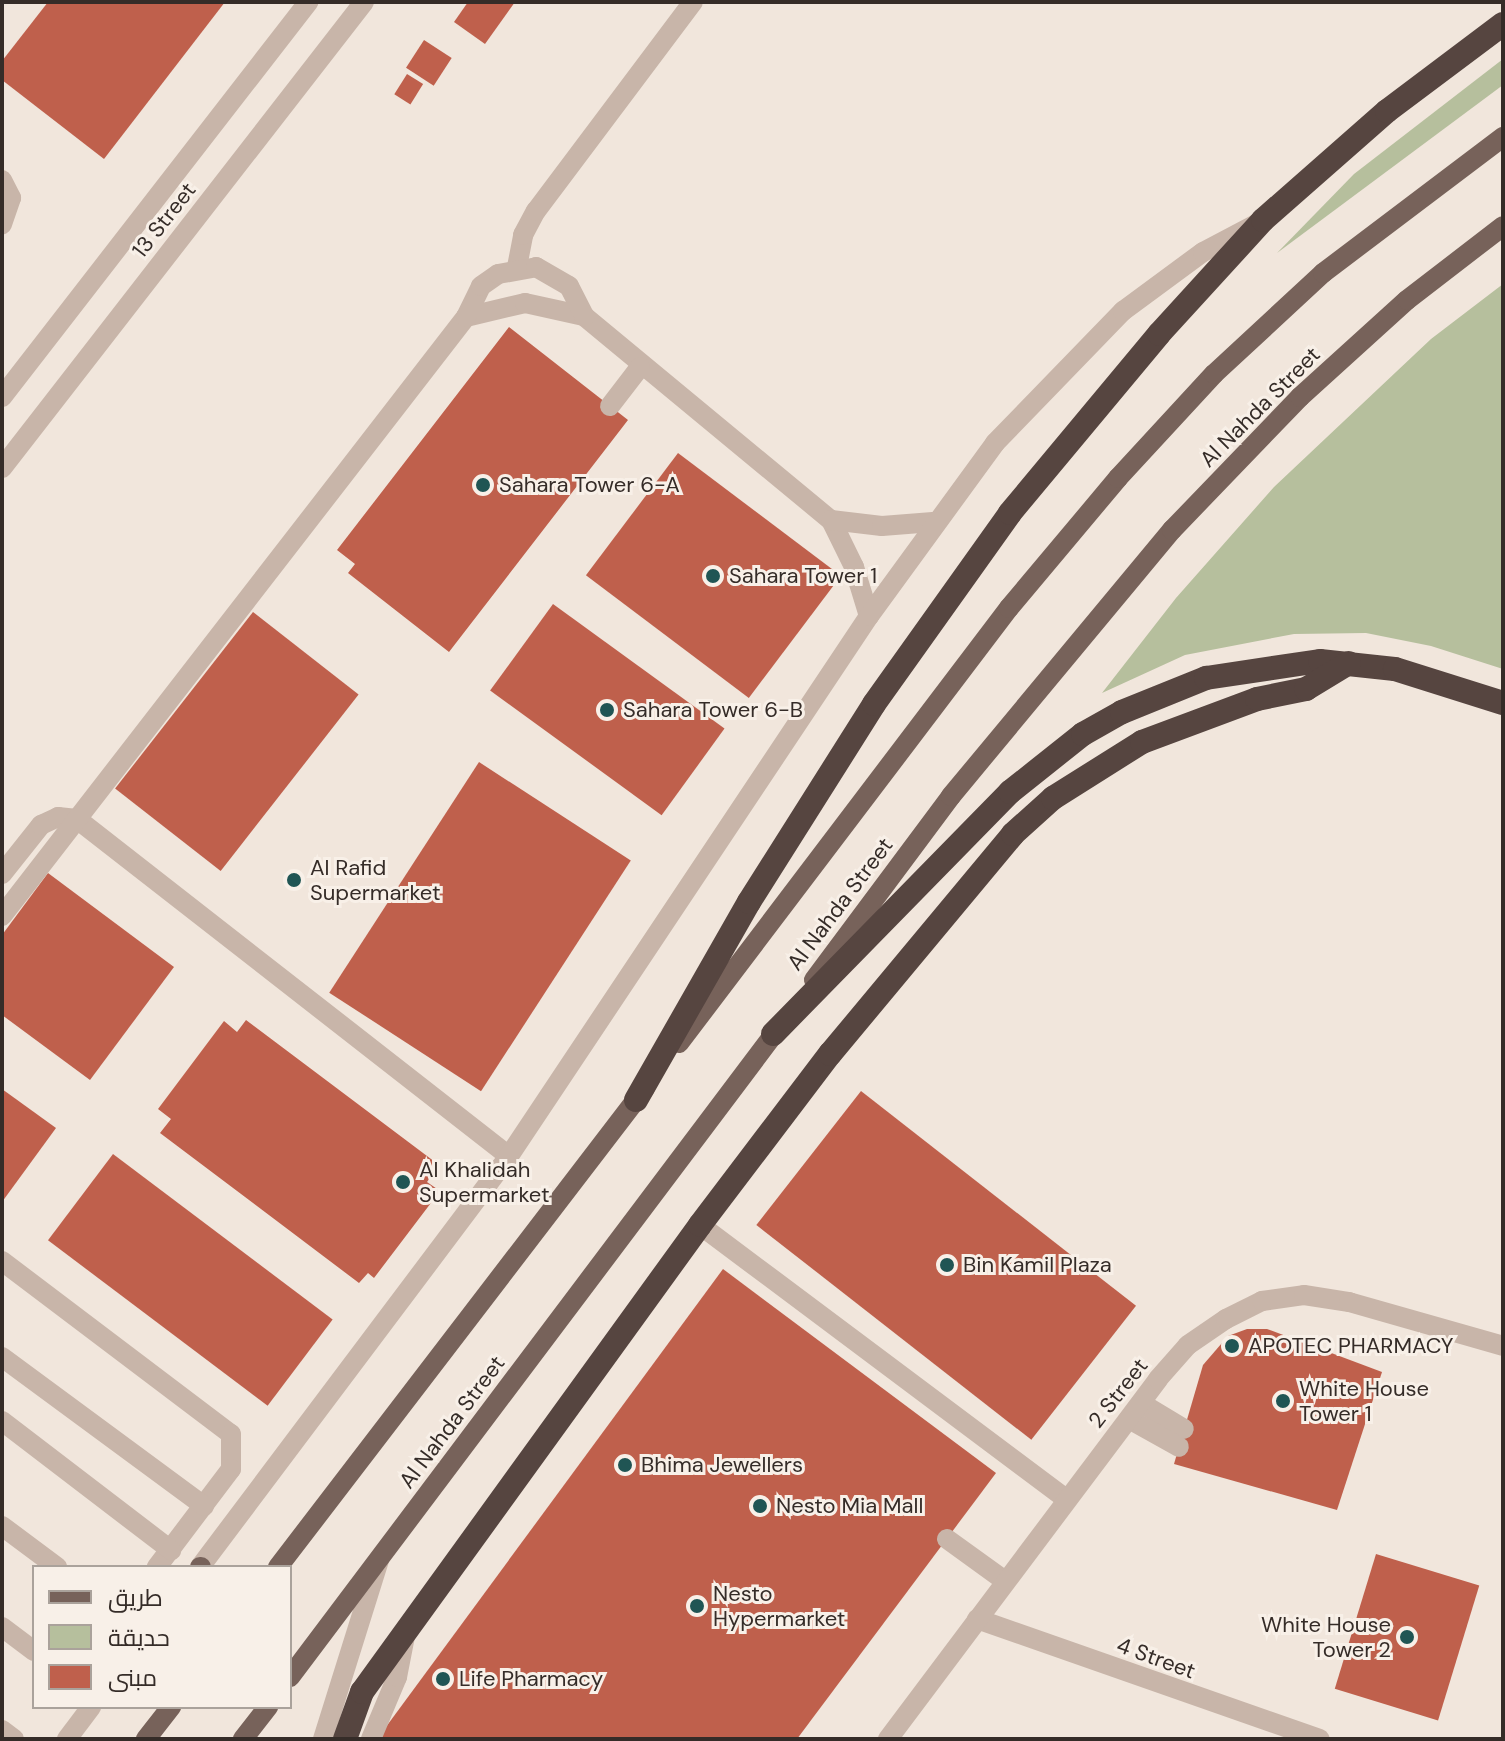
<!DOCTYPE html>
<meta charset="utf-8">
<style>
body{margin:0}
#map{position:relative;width:1505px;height:1741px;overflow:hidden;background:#f1e6dc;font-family:"DM Sans",Cairo,sans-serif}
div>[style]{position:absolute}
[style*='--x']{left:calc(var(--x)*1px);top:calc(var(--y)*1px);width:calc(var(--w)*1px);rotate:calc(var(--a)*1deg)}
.green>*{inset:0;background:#b6bf9d}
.building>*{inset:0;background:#bf604c;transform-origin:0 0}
.minor>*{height:20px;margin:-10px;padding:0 10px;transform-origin:10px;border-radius:10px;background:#c8b5a9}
.major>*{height:20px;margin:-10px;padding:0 10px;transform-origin:10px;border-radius:10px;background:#77625a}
.highway>*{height:24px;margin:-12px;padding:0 12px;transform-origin:12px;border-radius:12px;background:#564540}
.dots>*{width:22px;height:22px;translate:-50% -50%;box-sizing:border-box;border:4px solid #f8f0e8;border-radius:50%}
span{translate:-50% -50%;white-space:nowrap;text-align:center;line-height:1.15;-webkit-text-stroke:6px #f8f0e8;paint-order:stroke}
.street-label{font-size:22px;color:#352c28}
.poi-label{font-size:22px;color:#352c28}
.left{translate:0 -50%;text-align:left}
.right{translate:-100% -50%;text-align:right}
.frame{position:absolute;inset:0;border:4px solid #352c28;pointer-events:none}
.legend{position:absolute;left:32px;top:1565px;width:260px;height:144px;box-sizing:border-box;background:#f8f0e8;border:2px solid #aaa29b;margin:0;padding:10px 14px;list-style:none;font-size:24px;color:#352c28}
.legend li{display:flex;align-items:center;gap:16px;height:40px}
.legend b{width:40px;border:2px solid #aaa29b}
</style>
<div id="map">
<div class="green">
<div style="clip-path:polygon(1503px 59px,1503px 85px,1277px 253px,1354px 174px)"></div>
<div style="clip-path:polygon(1503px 284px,1503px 669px,1431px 646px,1366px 633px,1294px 634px,1185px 655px,1102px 693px,1176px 598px,1274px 487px,1431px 339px)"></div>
</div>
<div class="building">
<div style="clip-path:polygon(48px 2px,225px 2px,104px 159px,2px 80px,2px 61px)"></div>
<div style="clip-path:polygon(468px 2px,515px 2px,485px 44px,454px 22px)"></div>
<div style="left:424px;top:40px;width:33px;height:33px;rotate:33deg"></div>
<div style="left:407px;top:74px;width:19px;height:24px;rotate:32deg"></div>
<div style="clip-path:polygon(509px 327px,628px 420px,449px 652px,348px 573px,355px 564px,337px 550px)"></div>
<div style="left:678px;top:453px;width:204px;height:153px;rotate:37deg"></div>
<div style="left:553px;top:604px;width:212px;height:107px;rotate:36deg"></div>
<div style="left:253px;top:612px;width:134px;height:224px;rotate:38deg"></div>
<div style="left:479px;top:762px;width:181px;height:275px;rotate:33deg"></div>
<div style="clip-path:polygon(48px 873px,174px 967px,90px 1080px,2px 1015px,2px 935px)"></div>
<div style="clip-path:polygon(246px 1020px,439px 1165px,427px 1182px,440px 1191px,374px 1278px,368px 1273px,359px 1283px,160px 1133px,171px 1119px,158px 1109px,224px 1021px,237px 1032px)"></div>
<div style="clip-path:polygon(2px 1089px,56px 1128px,2px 1202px)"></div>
<div style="left:861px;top:1091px;width:349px;height:170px;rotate:38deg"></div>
<div style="left:113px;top:1154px;width:275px;height:108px;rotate:37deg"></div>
<div style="clip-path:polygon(723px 1269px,996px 1473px,797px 1739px,385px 1739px,380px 1735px)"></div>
<div style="clip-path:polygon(1247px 1329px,1267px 1329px,1382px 1372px,1337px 1510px,1174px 1464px,1203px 1365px,1228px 1336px)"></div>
<div style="left:1376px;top:1554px;width:108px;height:141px;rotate:17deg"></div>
</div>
<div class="minor">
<div style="--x:2;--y:180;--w:20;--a:63"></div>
<div style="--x:11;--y:198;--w:28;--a:109"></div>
<div style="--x:517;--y:267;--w:33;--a:-79"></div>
<div style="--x:523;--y:235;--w:27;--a:-62"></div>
<div style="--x:536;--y:211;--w:261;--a:-53.1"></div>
<div style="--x:466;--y:317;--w:61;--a:-13.3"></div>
<div style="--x:525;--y:303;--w:60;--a:12.4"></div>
<div style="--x:584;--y:316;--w:320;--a:39.6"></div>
<div style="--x:831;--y:520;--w:52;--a:63.9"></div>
<div style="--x:854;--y:567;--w:51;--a:73"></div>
<div style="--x:2;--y:397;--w:500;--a:-52.2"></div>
<div style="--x:610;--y:406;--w:49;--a:-52.4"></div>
<div style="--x:2;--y:468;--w:590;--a:-52.16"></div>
<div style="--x:831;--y:520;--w:51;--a:6.7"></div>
<div style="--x:882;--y:526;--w:51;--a:-4.5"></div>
<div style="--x:2;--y:874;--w:63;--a:-51.5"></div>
<div style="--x:41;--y:825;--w:19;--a:-25"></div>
<div style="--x:58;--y:817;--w:19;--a:6"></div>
<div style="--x:77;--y:819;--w:548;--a:37.96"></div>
<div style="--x:2;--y:916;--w:758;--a:-52.24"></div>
<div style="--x:466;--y:317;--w:34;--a:-64"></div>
<div style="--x:481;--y:286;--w:21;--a:-35"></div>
<div style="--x:498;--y:274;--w:39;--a:-10"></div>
<div style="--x:536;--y:267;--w:38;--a:30"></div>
<div style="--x:569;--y:286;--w:34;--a:63"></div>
<div style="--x:700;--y:1225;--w:456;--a:36.8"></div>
<div style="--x:2;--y:1261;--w:287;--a:37.1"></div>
<div style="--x:231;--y:1434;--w:35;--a:90"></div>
<div style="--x:231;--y:1469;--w:123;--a:127.1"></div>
<div style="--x:2;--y:1357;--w:251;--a:36.4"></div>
<div style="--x:1141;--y:1403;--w:50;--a:31.2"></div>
<div style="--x:1129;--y:1419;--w:57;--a:29.2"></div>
<div style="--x:2;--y:1421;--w:213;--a:37.4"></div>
<div style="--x:2;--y:1526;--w:69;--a:36.7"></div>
<div style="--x:947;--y:1539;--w:72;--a:35.9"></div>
<div style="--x:200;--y:1567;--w:514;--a:-53.06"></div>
<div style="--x:509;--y:1156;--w:649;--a:-56.31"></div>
<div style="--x:869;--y:616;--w:214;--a:-53.9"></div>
<div style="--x:995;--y:443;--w:184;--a:-45.9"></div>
<div style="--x:1123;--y:311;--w:99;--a:-36.4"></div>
<div style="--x:1203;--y:252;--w:60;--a:-27.8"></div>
<div style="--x:977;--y:1619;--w:363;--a:19.3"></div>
<div style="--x:2;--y:1627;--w:40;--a:37"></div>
<div style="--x:2;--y:1730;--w:15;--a:37"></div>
<div style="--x:67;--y:1739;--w:40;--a:-53"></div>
<div style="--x:323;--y:1739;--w:188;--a:-72.6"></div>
<div style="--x:371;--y:1739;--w:67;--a:-67.2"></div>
<div style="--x:397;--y:1677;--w:47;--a:-78.9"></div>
<div style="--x:888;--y:1739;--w:450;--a:-53.1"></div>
<div style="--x:1158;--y:1379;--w:45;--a:-48.6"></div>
<div style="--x:1188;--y:1345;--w:46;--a:-34.4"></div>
<div style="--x:1226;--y:1319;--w:40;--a:-26.6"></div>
<div style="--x:1262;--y:1301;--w:42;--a:-8.1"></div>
<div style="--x:1304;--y:1295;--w:46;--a:8.8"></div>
<div style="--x:1349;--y:1302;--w:160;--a:15.9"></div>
</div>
<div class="major">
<div style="--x:814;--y:980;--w:229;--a:-53.3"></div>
<div style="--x:951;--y:796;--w:346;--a:-50.3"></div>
<div style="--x:1172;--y:530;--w:185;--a:-46.1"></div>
<div style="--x:1300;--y:397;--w:144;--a:-42.2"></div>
<div style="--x:1407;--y:300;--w:121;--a:-37.6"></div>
<div style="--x:679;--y:1043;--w:546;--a:-52.82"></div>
<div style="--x:1009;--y:608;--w:170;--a:-50"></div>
<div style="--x:1118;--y:478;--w:142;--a:-47.3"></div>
<div style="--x:1214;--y:374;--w:149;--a:-42.8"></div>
<div style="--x:1323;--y:273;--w:226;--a:-37.1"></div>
<div style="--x:200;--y:1567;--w:1;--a:0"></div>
<div style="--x:278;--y:1567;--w:603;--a:-52.54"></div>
<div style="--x:290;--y:1677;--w:820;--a:-53.03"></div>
<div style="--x:146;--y:1739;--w:41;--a:-52"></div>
<div style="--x:243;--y:1739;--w:41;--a:-52"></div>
</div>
<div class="highway">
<div style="--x:773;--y:1034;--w:339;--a:-45.6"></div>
<div style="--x:1010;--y:792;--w:93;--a:-38.5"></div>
<div style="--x:1083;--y:734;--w:45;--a:-29.4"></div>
<div style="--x:1122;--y:712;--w:91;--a:-22"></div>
<div style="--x:1206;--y:678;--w:115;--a:-8.5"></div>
<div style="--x:1320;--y:661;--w:75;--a:6.1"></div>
<div style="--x:1395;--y:669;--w:113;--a:17.5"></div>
<div style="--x:636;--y:1100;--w:228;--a:-60.3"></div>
<div style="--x:749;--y:902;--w:234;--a:-57.7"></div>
<div style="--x:874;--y:704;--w:234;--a:-54.5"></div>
<div style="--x:1010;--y:513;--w:233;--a:-50.2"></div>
<div style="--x:1159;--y:334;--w:154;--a:-47.6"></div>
<div style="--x:1263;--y:220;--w:165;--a:-41.3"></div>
<div style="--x:1387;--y:111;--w:145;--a:-36.9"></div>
<div style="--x:345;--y:1739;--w:50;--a:-70.1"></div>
<div style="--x:362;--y:1692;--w:576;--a:-54.1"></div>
<div style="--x:700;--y:1225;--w:215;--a:-52.8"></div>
<div style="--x:830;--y:1054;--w:286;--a:-50.2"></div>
<div style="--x:1013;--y:834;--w:54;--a:-42"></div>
<div style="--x:1053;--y:798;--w:105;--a:-32.2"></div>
<div style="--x:1142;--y:742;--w:123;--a:-20.5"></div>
<div style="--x:1257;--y:699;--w:50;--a:-11.5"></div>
<div style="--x:1306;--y:689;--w:50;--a:-31.2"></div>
</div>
<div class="dots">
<div style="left:483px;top:485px;background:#205554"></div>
<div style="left:713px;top:576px;background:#205554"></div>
<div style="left:607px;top:710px;background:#205554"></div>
<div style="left:294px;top:880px;background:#205554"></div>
<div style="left:403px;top:1182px;background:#205554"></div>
<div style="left:947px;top:1265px;background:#205554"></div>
<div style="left:1232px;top:1346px;background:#205554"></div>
<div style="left:1283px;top:1401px;background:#205554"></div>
<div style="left:625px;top:1465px;background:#205554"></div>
<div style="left:760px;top:1506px;background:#205554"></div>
<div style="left:697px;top:1606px;background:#205554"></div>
<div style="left:1407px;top:1637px;background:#205554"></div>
<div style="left:443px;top:1679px;background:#205554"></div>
</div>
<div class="street-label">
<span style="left:164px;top:220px;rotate:-52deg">13 Street</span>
<span style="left:1260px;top:407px;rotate:-45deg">Al Nahda Street</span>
<span style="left:840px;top:904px;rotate:-53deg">Al Nahda Street</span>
<span style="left:1118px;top:1393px;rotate:-52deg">2 Street</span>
<span style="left:452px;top:1422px;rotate:-53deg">Al Nahda Street</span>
<span style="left:1156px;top:1658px;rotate:20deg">4 Street</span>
</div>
<div class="poi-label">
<span class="left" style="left:499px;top:485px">Sahara Tower 6-A</span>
<span class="left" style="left:729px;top:576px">Sahara Tower 1</span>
<span class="left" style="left:623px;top:710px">Sahara Tower 6-B</span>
<span class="left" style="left:310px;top:880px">Al Rafid<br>Supermarket</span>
<span class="left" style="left:419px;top:1182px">Al Khalidah<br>Supermarket</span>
<span class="left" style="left:963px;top:1265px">Bin Kamil Plaza</span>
<span class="left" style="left:1248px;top:1346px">APOTEC PHARMACY</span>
<span class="left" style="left:1299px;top:1401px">White House<br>Tower 1</span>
<span class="left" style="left:641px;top:1465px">Bhima Jewellers</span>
<span class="left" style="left:776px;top:1506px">Nesto Mia Mall</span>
<span class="left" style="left:713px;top:1606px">Nesto<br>Hypermarket</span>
<span class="right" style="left:1391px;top:1637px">White House<br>Tower 2</span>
<span class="left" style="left:459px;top:1679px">Life Pharmacy</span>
</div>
<div class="frame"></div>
<ul class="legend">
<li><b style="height:10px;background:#77625a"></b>طريق</li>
<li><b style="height:22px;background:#b6bf9d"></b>حديقة</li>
<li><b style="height:22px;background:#bf604c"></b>مبنى</li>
</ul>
</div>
